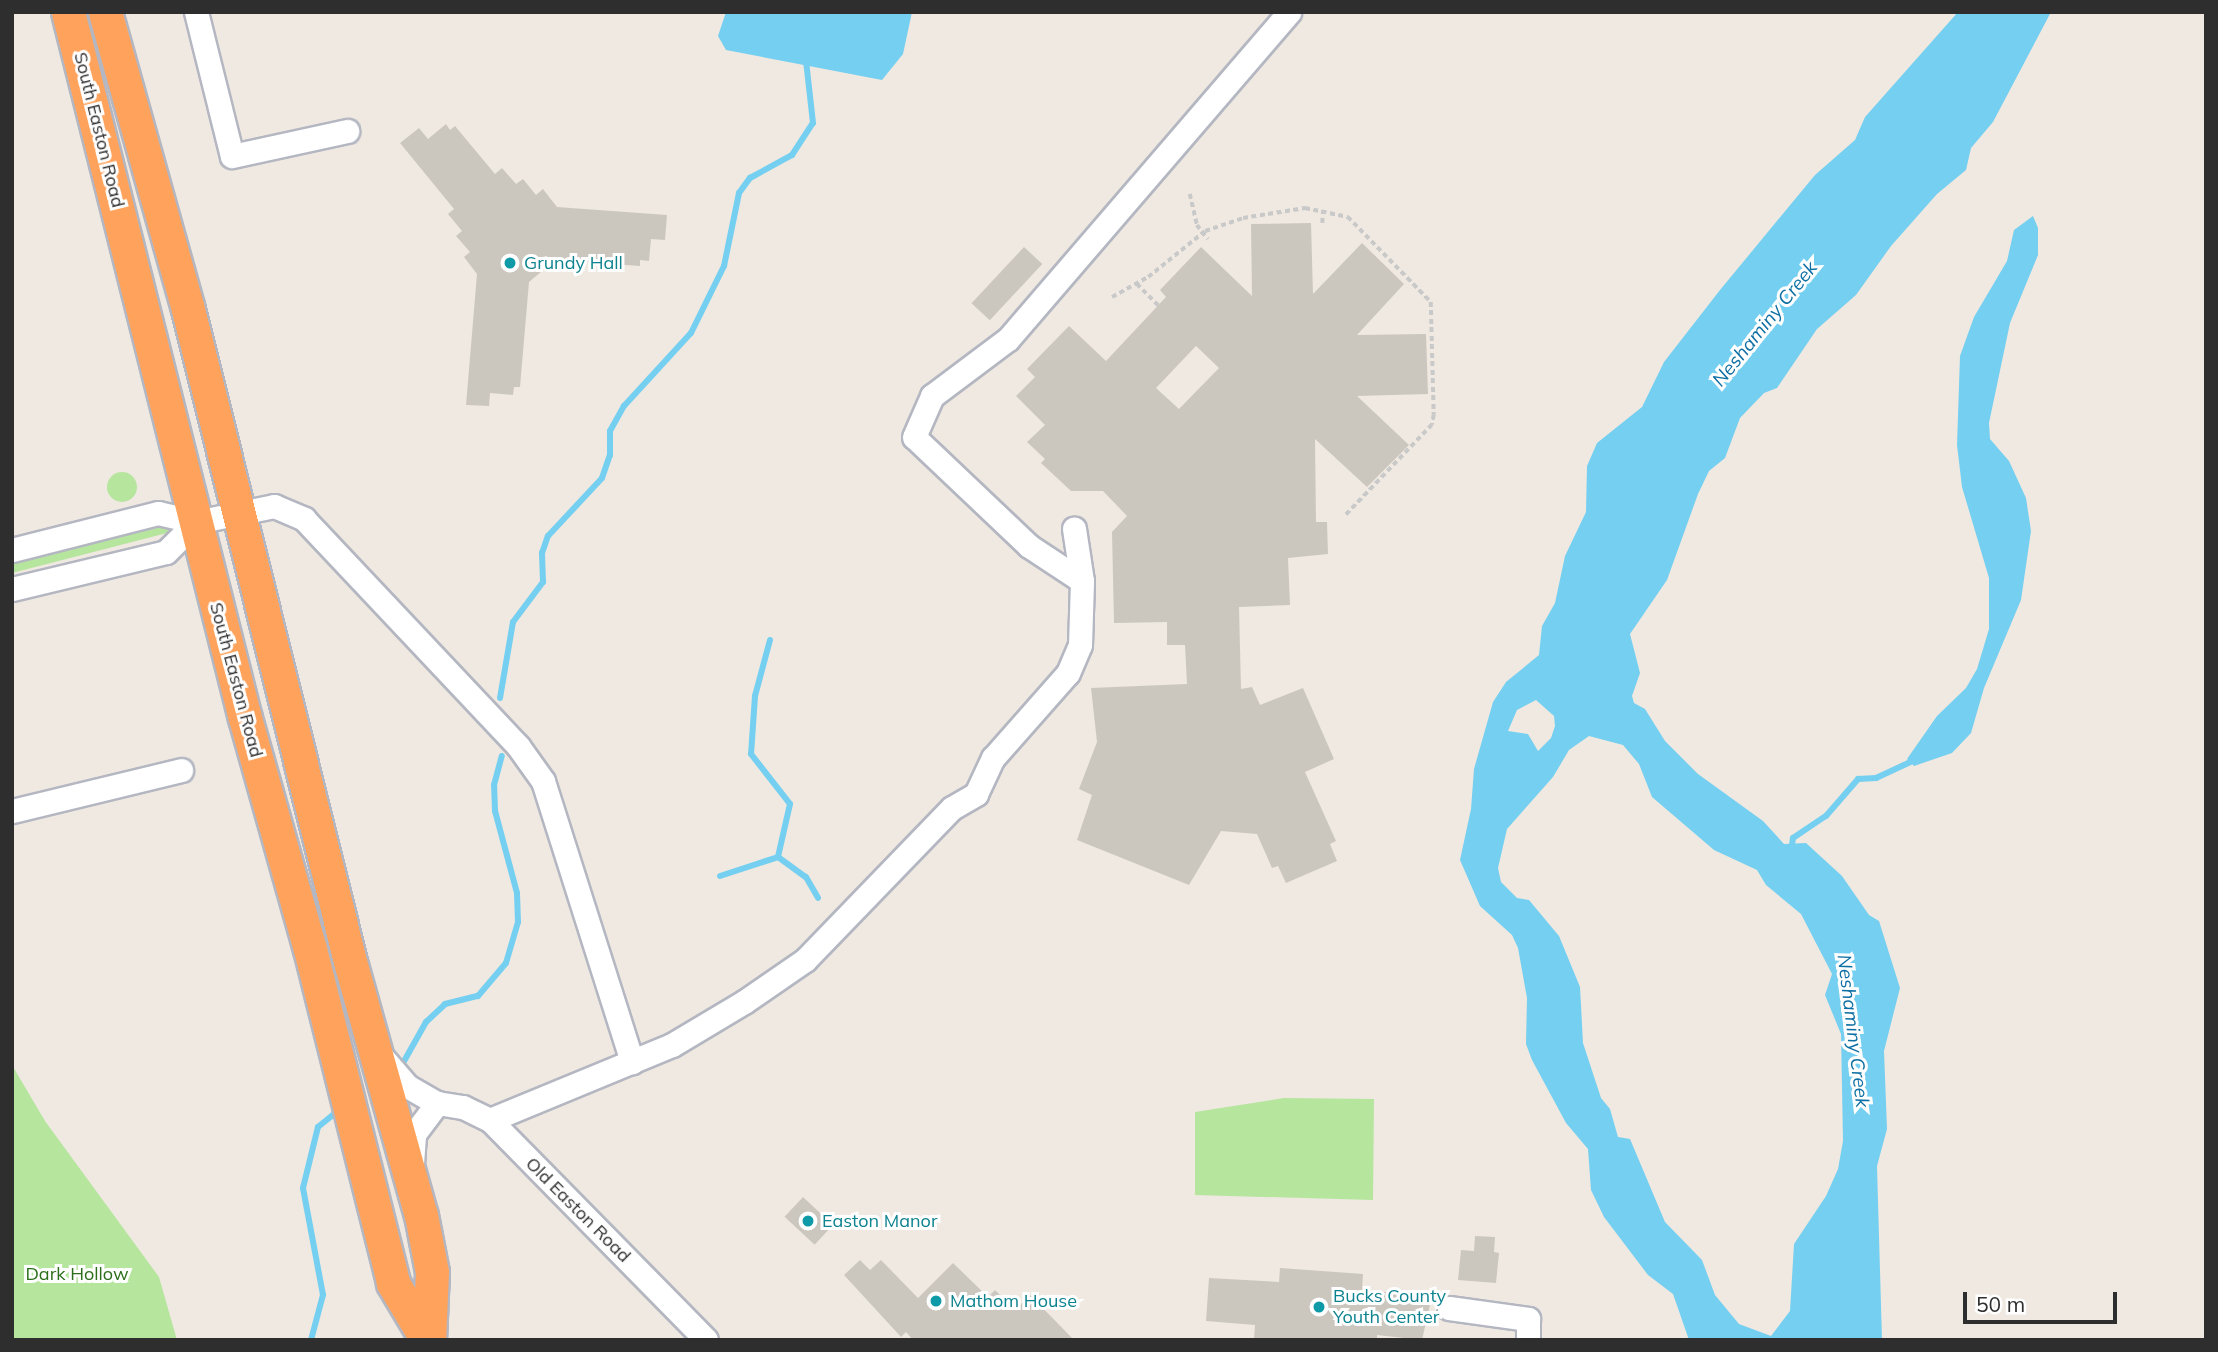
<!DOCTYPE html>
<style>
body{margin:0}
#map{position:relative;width:2218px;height:1352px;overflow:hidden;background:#efe9e1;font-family:Mulish,sans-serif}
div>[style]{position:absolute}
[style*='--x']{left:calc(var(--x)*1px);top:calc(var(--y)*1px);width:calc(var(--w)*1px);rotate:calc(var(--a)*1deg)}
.green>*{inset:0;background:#b6e59e}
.round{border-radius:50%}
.water>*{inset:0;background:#75cff0}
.stream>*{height:6px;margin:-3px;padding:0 3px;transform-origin:3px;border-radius:3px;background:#75cff0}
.building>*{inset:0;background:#cbc7bf;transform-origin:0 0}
.path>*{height:3.5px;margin-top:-1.75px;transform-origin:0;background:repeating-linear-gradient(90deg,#c9c9c9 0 5px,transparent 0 8.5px)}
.roads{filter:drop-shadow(2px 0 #b4b7c1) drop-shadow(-2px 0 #b4b7c1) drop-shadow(0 2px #b4b7c1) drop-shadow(0 -2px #b4b7c1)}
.minor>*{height:23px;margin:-11.5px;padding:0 11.5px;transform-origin:11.5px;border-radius:11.5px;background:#fff}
.highway>*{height:33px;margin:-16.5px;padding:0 16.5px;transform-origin:16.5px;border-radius:16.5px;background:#ffa35c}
.dots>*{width:19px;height:19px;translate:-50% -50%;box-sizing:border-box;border:4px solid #fff;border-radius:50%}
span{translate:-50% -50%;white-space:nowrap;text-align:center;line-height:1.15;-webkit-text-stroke:6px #fff;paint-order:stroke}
.street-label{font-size:18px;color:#2e2e2e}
.culture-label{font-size:18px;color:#0d838f}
.left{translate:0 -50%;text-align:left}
.park-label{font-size:18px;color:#2c6e1b}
.water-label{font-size:19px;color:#0d6fa3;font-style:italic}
.frame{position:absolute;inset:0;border:14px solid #2e2e2e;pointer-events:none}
.scale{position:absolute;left:1963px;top:1292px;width:154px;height:32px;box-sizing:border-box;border:4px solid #2e2e2e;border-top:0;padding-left:9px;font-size:21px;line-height:24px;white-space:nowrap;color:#2e2e2e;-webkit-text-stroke:5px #fff;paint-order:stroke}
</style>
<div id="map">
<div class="green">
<div class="round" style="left:107px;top:472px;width:30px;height:30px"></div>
<div style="clip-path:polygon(166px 523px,171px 528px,167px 533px,12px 573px,12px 562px)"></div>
<div style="clip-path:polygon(12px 1065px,45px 1121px,159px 1277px,177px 1340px,12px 1340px)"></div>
<div style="clip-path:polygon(1284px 1098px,1374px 1099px,1373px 1200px,1195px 1195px,1195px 1112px)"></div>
</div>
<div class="water">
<div style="clip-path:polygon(726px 12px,912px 12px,903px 54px,882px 80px,726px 50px,718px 36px)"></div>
<div style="clip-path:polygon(evenodd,1958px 12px,2051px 12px,1993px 122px,1971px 148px,1966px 170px,1937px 194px,1891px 246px,1856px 295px,1817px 329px,1777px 388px,1764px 393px,1740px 418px,1725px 458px,1709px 471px,1698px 494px,1667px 580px,1630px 634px,1640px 673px,1632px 696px,1634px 703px,1645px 709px,1665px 741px,1698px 774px,1763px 821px,1784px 844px,1806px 843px,1842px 876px,1869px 915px,1879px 921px,1900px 988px,1884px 1051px,1887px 1129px,1877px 1166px,1882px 1340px,1689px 1340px,1673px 1294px,1648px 1275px,1604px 1217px,1591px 1190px,1588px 1149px,1566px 1123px,1532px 1060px,1526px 1044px,1527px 998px,1518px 948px,1512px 935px,1480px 906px,1460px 860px,1471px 809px,1474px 769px,1493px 702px,1506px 682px,1539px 655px,1542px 626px,1555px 603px,1565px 556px,1586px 512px,1587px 466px,1597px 443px,1642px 407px,1664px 362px,1720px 290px,1815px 175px,1855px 140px,1865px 117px,1958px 12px,1536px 700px,1554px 716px,1555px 726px,1551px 738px,1538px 751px,1528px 734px,1508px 731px,1517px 710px,1536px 700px,1958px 12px,1589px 736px,1623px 745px,1639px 764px,1652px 797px,1714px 850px,1757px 870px,1766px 885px,1801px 914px,1832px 974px,1825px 995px,1841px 1034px,1843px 1141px,1838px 1169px,1826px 1196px,1794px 1244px,1790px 1311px,1771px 1336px,1739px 1324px,1715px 1295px,1702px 1260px,1665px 1222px,1630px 1139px,1618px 1137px,1610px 1109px,1601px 1098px,1583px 1043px,1580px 987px,1559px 936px,1529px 900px,1517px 898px,1501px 882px,1498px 868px,1507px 829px,1553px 777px,1569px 750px,1589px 736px)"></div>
<div style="clip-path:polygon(2033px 216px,2038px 228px,2038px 255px,2010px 323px,1989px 423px,1990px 439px,2009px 461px,2026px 498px,2031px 531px,2021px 600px,1984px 688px,1971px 733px,1952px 753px,1914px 766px,1907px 759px,1937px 716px,1966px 688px,1977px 669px,1989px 629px,1989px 578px,1962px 487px,1957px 445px,1960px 356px,1974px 317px,2007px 261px,2014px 230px)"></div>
</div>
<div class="stream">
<div style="--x:770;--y:640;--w:58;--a:105"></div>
<div style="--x:755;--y:696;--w:58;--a:93.9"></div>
<div style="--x:751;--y:754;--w:63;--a:52"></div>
<div style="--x:790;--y:804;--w:54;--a:102.8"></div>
<div style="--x:500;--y:698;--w:77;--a:-80.3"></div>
<div style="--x:513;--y:622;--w:50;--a:-53.1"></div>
<div style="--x:543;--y:582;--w:29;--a:-92"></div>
<div style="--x:542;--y:553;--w:18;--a:-71"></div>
<div style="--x:548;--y:536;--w:79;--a:-47"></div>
<div style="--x:602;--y:478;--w:24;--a:-71"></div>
<div style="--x:610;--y:455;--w:24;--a:-90"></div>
<div style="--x:610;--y:431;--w:29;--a:-61"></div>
<div style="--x:624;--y:406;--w:99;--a:-47.5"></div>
<div style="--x:691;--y:333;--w:75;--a:-63.8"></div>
<div style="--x:724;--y:266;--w:75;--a:-78.4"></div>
<div style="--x:739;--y:193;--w:19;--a:-54"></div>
<div style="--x:750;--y:178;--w:48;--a:-28.7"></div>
<div style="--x:792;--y:155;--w:38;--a:-57"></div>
<div style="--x:813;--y:123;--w:62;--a:-96.4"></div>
<div style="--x:1791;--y:852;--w:14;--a:-82"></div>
<div style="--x:1793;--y:838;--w:40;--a:-34"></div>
<div style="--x:1826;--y:816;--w:49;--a:-49.1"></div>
<div style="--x:1858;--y:779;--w:18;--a:-3"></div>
<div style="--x:1876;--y:778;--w:38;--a:-25"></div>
<div style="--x:720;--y:876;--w:61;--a:-18.1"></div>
<div style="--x:778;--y:857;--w:34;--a:36"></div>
<div style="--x:806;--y:877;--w:24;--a:60"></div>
<div style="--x:403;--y:1063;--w:47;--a:-60.7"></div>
<div style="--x:426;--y:1022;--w:26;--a:-43"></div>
<div style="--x:445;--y:1004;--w:34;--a:-14"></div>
<div style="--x:478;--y:996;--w:43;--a:-49.7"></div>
<div style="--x:506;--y:963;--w:43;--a:-73.7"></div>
<div style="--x:518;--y:922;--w:29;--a:-92"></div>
<div style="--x:517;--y:893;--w:85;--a:-105"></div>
<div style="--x:495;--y:811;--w:26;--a:-92"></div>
<div style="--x:494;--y:785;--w:30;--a:-75"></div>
<div style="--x:311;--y:1340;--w:47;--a:-75.1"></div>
<div style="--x:323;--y:1295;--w:109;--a:-100.6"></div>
<div style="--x:303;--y:1188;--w:63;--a:-76.2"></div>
<div style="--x:318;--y:1127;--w:22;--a:-39"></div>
</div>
<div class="building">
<div style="clip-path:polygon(446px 124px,450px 130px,455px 126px,495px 174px,502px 168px,516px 184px,523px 179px,536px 195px,543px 189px,557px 207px,667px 215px,665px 240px,651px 239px,649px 261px,640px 260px,640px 266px,555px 260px,529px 282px,520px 387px,514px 387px,513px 395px,490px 393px,489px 406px,466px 405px,477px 274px,464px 257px,470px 252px,456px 236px,462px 231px,448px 214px,454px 209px,400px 143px,419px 128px,428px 139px)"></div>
<div style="clip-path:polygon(evenodd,1311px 223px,1313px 294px,1362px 243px,1404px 284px,1357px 335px,1426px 334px,1428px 394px,1357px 396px,1409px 445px,1367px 487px,1315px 439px,1316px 522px,1327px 522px,1328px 554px,1288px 558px,1290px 605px,1239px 607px,1241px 689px,1252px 687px,1260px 705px,1303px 688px,1334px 759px,1305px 772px,1336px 841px,1330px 844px,1337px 861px,1286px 883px,1278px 866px,1272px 868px,1257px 834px,1221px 831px,1189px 885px,1077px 840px,1092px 795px,1079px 789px,1097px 742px,1091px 688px,1187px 684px,1185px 645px,1167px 645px,1167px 622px,1114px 623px,1112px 532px,1127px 516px,1103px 491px,1071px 491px,1041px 463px,1045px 459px,1027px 442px,1045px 425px,1016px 396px,1035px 377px,1027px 369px,1069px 326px,1106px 361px,1166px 297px,1160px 290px,1201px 247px,1252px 296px,1251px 224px,1311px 223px,1196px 346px,1219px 368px,1179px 409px,1156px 388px,1196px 346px)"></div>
<div style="left:1024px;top:247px;width:25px;height:77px;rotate:43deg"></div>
<div style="left:803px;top:1197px;width:41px;height:27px;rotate:43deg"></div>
<div style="clip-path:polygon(1475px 1236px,1495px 1237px,1494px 1252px,1499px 1253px,1496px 1283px,1458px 1280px,1461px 1250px,1474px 1251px)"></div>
<div style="clip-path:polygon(860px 1260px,870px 1270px,881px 1260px,918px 1298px,953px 1263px,988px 1297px,995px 1290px,1015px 1310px,1030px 1295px,1074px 1340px,913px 1340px,906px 1332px,901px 1337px,844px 1275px)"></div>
<div style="clip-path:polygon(1280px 1268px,1363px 1274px,1362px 1290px,1432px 1296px,1422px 1340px,1377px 1335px,1377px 1340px,1254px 1340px,1255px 1325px,1206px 1321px,1209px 1278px,1279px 1282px)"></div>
</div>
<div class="path">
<div style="--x:1190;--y:194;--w:32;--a:77"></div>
<div style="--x:1197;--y:225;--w:18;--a:52"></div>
<div style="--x:1322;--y:223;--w:13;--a:-86"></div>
<div style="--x:1137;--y:284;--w:31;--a:45"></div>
<div style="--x:1112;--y:297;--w:41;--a:-29.1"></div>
<div style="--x:1148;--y:277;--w:73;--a:-38.9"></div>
<div style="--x:1205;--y:231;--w:40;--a:-18.9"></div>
<div style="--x:1243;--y:218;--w:63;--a:-9.2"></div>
<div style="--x:1305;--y:208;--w:44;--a:11.8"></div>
<div style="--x:1348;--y:217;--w:119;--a:45.7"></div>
<div style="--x:1431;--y:302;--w:113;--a:88.5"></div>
<div style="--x:1434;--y:415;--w:10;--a:101"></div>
<div style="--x:1432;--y:425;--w:126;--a:133.7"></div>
</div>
<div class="roads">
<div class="minor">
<div style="--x:196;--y:12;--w:148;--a:76"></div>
<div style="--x:232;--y:156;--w:118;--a:-12.3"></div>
<div style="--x:12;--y:550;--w:151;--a:-14.2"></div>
<div style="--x:158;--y:513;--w:39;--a:13"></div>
<div style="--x:196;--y:522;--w:80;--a:-11.6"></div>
<div style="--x:274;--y:506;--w:33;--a:23"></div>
<div style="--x:304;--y:519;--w:312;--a:46.7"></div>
<div style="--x:518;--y:746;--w:43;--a:54.5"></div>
<div style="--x:543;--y:781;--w:295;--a:72.4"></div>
<div style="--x:1082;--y:581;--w:64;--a:-146.6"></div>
<div style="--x:1029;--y:546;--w:158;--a:-136.5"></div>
<div style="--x:914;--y:437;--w:45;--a:-66.3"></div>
<div style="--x:932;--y:396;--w:95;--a:-36.9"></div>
<div style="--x:1008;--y:339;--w:431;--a:-49.3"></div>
<div style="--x:12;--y:589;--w:158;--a:-13.5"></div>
<div style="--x:166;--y:552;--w:42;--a:-45"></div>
<div style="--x:12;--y:811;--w:174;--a:-13.6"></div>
<div style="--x:383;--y:1058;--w:37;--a:49"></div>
<div style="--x:407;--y:1086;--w:34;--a:30"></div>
<div style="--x:437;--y:1103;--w:26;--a:9"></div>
<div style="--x:463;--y:1107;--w:30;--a:26"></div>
<div style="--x:490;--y:1120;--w:308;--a:45.5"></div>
<div style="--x:490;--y:1120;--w:197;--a:-22.4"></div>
<div style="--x:672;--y:1045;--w:84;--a:-30.8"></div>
<div style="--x:744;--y:1002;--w:74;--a:-34.5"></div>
<div style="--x:805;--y:960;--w:211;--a:-46"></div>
<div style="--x:952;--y:808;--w:28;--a:-30"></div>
<div style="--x:976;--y:794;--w:40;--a:-65"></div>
<div style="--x:993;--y:758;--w:113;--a:-48.6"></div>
<div style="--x:1068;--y:673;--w:30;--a:-67"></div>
<div style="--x:1080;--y:645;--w:64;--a:-88.2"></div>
<div style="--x:1082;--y:581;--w:53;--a:-98.7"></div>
<div style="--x:412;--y:1164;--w:30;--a:-86"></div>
<div style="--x:414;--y:1134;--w:39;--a:-53"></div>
<div style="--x:1449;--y:1308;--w:80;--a:7.9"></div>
<div style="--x:1528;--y:1319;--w:21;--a:90"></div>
</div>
<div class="highway">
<div style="--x:68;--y:12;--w:728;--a:75.93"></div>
<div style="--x:245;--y:718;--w:240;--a:74.3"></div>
<div style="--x:310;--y:949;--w:344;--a:76"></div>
<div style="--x:393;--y:1283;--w:66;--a:59.2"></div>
<div style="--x:105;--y:12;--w:308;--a:74.4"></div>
<div style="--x:188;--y:309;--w:676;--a:76.05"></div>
<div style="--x:351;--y:965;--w:260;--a:74.4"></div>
<div style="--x:421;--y:1215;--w:58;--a:79.1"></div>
<div style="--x:432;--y:1272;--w:68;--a:92.5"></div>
</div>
</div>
<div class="dots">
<div style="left:510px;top:263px;background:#0f9aa8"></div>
<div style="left:808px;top:1221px;background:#0f9aa8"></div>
<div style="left:936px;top:1301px;background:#0f9aa8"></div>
<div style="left:1319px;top:1307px;background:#0f9aa8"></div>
</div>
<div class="street-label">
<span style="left:99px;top:130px;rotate:76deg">South Easton Road</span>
<span style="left:236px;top:680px;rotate:75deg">South Easton Road</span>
<span style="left:578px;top:1210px;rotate:45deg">Old Easton Road</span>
</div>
<div class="culture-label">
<span class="left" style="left:524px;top:263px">Grundy Hall</span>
<span class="left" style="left:822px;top:1221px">Easton Manor</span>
<span class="left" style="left:1333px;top:1307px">Bucks County<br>Youth Center</span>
<span class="left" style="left:950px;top:1301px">Mathom House</span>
</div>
<div class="park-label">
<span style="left:77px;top:1274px">Dark Hollow</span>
</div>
<div class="water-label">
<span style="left:1765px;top:324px;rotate:-51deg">Neshaminy Creek</span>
<span style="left:1853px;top:1031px;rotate:83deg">Neshaminy Creek</span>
</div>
<div class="frame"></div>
<div class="scale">50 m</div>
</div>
